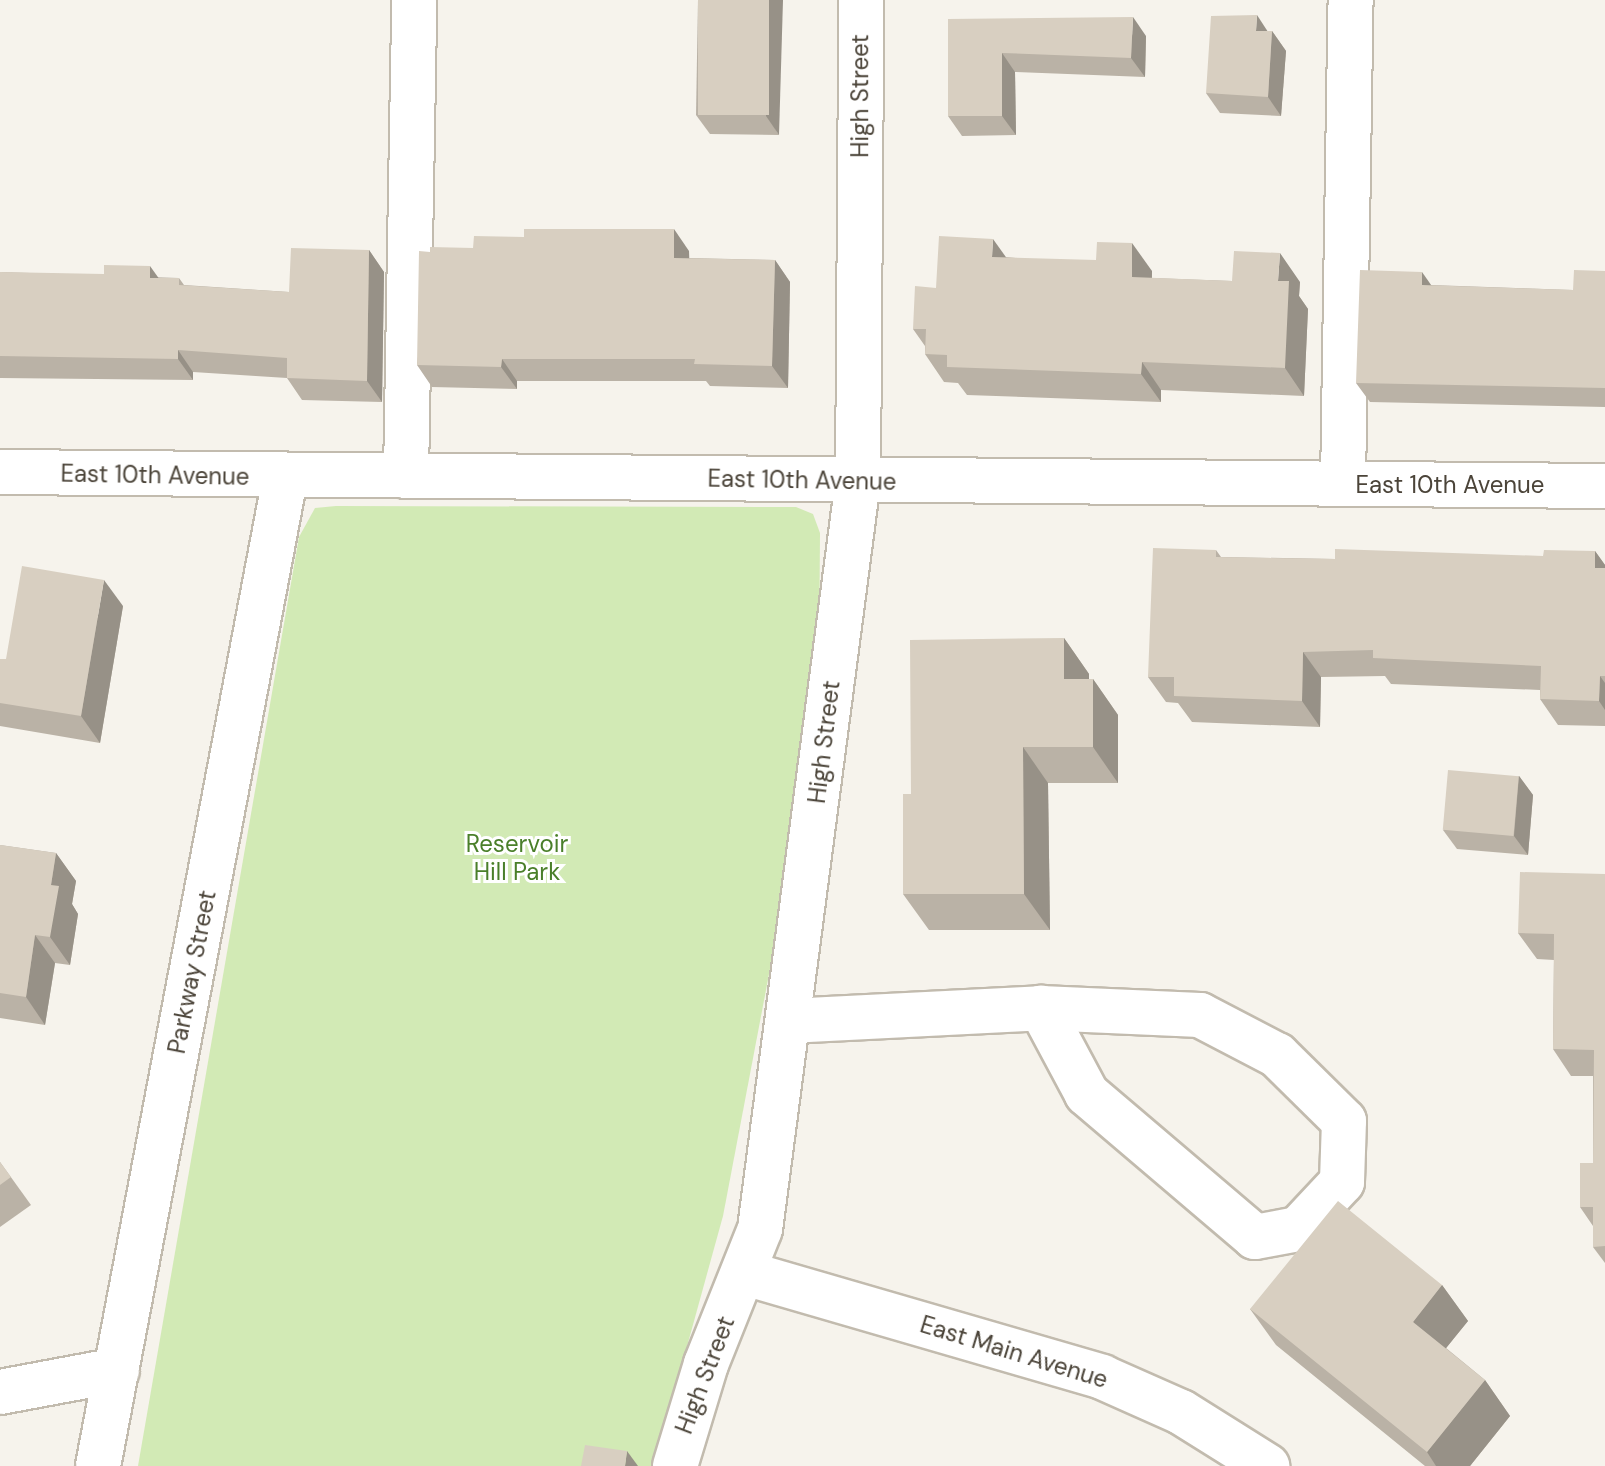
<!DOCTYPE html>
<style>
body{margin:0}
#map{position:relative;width:1605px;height:1466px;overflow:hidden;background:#f6f3ec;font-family:"DM Sans",sans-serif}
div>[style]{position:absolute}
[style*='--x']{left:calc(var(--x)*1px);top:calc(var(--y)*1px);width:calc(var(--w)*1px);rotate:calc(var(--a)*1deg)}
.green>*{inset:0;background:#d2eab5}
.roads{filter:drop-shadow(2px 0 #c2bbae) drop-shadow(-2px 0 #c2bbae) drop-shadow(0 2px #c2bbae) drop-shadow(0 -2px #c2bbae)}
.minor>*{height:44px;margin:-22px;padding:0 22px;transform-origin:22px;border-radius:22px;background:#fff}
.wall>*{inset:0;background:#bab2a6}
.shaded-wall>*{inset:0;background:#979187}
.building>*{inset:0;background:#d8cfc1;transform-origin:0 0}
span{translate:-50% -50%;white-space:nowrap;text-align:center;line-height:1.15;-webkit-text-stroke:6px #fff;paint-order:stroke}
.street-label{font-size:24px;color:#4b4439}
.park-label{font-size:24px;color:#4a7f2a}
</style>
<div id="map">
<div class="green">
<div style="clip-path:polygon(336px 506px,796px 507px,813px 514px,820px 533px,819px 662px,781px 911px,723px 1216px,654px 1466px,138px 1466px,299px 537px,315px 508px)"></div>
</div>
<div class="roads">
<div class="minor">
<div style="--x:0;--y:472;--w:1605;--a:0.5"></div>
<div style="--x:406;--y:476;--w:476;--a:-89"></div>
<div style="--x:1343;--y:484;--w:484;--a:-89.1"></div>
<div style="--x:788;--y:1021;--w:253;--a:-2.9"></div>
<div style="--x:1041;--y:1008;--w:159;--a:2.5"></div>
<div style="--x:1200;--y:1015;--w:87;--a:27.5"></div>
<div style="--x:1277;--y:1055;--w:94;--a:44.6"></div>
<div style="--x:1344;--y:1121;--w:61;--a:91.9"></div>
<div style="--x:1342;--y:1182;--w:64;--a:133.1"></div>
<div style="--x:1298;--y:1229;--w:44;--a:169.5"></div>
<div style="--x:1255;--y:1237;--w:221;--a:-139.6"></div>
<div style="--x:1087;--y:1094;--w:98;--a:-118.1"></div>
<div style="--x:745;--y:1273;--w:372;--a:16.2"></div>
<div style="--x:1102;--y:1377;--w:86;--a:23.9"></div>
<div style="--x:1181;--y:1412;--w:102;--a:32.1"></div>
<div style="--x:0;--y:1392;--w:119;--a:-10.6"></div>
<div style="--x:98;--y:1466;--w:1006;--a:-79.28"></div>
<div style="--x:675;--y:1466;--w:107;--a:-73.1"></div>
<div style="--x:706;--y:1364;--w:145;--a:-68.2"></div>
<div style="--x:760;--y:1229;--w:754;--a:-82.54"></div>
<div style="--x:858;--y:481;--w:481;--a:-89.6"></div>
</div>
</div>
<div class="wall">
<div style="clip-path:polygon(698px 0,779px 135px,710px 134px,696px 115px)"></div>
<div style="clip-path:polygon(948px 19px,1146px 36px,1145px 77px,1015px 72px,1016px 135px,962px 136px,948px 116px)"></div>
<div style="clip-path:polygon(1268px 31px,1272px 31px,1286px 51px,1281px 116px,1220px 113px,1206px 93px)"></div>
<div style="clip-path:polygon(369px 250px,384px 272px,382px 402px,302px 400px,287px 378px,193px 372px,193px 380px,0 378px,0 272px,179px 278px,184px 285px,289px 292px)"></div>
<div style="clip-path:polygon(689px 251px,689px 258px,775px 260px,790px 282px,788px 388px,710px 386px,706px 381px,517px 381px,517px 389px,432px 387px,417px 365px,430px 252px)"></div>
<div style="clip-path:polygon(1006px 257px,1152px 271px,1152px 278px,1232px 281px,1300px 282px,1299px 296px,1308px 309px,1304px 396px,1161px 390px,1161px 402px,967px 395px,958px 383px,944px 382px,925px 354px,925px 346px,913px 329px,936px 288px)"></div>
<div style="clip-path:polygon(1605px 271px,1605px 407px,1370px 402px,1356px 383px,1431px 285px,1573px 290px)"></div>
<div style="clip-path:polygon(1216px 550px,1221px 557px,1335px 559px,1543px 556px,1595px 551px,1605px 565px,1605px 726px,1558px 725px,1540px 699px,1540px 690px,1391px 684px,1385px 676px,1321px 677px,1320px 727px,1192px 722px,1178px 703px,1166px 702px,1148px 677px)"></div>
<div style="clip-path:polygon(123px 606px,100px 743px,0 726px,0 659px,6px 659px)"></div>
<div style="clip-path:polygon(1064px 638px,1089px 674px,1089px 679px,1093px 679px,1118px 715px,1118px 783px,1048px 783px,1050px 930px,929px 930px,903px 894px,911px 794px)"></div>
<div style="clip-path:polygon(1519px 776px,1533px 795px,1528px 855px,1457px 849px,1443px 830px)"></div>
<div style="clip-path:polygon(0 845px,56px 853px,76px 881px,72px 904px,78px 914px,70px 965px,55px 963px,45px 1025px,0 1018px)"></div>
<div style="clip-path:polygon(1605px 874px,1605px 1263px,1593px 1247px,1593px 1226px,1580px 1207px,1593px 1163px,1593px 1076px,1571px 1076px,1553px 1049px,1554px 960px,1537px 959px,1518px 933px)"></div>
<div style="clip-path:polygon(0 1162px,31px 1205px,0 1227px)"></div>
<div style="clip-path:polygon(1442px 1285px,1468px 1321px,1446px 1348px,1485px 1380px,1510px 1416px,1470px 1466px,1425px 1466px,1276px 1345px,1250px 1309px)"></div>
</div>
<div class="shaded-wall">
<div style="clip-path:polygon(769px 0,783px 0,779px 135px,766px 116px)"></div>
<div style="clip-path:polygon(1257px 15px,1270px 35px,1256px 31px)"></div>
<div style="clip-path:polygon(1133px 17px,1146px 36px,1145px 77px,1131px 58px)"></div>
<div style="clip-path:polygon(1272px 31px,1286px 51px,1281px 116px,1268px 97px)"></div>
<div style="clip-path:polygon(1002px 53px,1015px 72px,1016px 135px,1002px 116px)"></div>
<div style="clip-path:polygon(674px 229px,689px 251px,690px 280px,674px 258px)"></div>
<div style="clip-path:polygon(993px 239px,1013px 267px,992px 257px)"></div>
<div style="clip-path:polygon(1132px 243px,1152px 271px,1151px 305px,1132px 277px)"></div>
<div style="clip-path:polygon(369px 250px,384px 272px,382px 402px,367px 381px)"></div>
<div style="clip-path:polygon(1280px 253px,1300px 282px,1299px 296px,1308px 309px,1304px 396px,1285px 368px,1278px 281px)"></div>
<div style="clip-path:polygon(775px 260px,790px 282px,788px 388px,772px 366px)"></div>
<div style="clip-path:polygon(150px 266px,165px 287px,150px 278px)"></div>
<div style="clip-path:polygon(1422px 272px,1436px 292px,1422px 285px)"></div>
<div style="clip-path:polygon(178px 350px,193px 372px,193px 380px,178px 359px)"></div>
<div style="clip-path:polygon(502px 359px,517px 381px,517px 389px,501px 367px)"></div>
<div style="clip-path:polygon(1142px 362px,1161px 390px,1161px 402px,1141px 374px)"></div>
<div style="clip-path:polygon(1595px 551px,1605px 565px,1605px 582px,1595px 568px)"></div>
<div style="clip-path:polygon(104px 580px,123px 606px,100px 743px,81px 716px)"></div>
<div style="clip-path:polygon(1064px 638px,1089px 674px,1089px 715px,1064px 679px)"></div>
<div style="clip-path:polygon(1303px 652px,1321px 677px,1320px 727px,1302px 701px)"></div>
<div style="clip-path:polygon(1600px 676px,1605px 683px,1605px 710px,1599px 701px)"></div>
<div style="clip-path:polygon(1093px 679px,1118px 715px,1118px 783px,1093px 747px)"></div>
<div style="clip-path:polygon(1023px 747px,1048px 783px,1050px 930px,1024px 894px)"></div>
<div style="clip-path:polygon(1519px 776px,1533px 795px,1528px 855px,1514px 836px)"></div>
<div style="clip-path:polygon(56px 853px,76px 881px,72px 904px,78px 914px,70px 965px,50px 937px,51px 885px)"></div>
<div style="clip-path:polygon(35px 935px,55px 963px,45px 1025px,26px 997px)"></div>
<div style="clip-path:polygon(1442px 1285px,1468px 1321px,1438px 1358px,1413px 1322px)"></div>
<div style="clip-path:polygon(1485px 1380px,1510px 1416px,1470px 1466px,1436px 1466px,1427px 1452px)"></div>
<div style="clip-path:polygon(627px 1451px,638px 1466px,625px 1466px)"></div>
</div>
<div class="building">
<div style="left:698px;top:0;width:71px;height:115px"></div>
<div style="clip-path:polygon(1257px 15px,1256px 31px,1272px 31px,1268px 97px,1206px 93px,1211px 16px)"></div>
<div style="clip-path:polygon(1133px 17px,1131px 58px,1002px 53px,1002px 116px,948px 116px,948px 19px)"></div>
<div style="clip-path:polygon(524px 229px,674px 229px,674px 258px,775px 260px,772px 366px,694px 364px,695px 359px,502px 359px,501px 367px,417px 365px,419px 251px,430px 252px,430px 247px,473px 248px,474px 236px,524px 237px)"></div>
<div style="clip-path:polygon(939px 236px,993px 239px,992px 257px,1096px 260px,1097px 242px,1132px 243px,1132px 277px,1232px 281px,1234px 251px,1280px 253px,1278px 281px,1289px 281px,1285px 368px,1142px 362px,1141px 374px,947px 367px,947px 355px,925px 354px,926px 329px,913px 329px,915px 286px,936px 288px)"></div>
<div style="clip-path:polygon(291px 248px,369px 250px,367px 381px,287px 378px,287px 358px,178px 350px,178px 359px,0 356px,0 272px,104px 274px,104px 265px,150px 266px,150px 278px,179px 278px,179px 285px,289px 292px)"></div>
<div style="clip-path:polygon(1360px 270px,1422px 272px,1422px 285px,1573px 290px,1574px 270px,1605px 271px,1605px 388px,1356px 383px)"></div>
<div style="clip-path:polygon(1153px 548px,1216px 550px,1216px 557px,1335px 559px,1335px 549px,1543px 556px,1544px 550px,1595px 551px,1595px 568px,1605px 568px,1605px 676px,1600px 676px,1599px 701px,1540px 699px,1541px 666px,1373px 658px,1373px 650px,1303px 652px,1302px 701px,1174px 696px,1174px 677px,1148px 677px)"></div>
<div style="clip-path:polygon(22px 566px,104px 580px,81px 716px,0 703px,0 659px,6px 659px)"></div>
<div style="clip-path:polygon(1064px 638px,1064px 679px,1093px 679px,1093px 747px,1023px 747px,1024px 894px,903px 894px,903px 794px,911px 794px,910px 640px)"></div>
<div style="left:1448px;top:770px;width:71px;height:60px;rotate:5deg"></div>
<div style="clip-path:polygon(0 845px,56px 853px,51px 885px,59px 886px,50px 937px,35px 935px,26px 997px,0 993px)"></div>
<div style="clip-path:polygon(1520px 872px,1605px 874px,1605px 1246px,1593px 1247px,1593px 1207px,1580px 1207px,1580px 1163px,1593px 1163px,1594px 1050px,1553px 1049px,1554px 934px,1518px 933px)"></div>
<div style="clip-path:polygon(0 1162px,11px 1177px,0 1185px)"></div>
<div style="clip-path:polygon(1338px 1201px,1442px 1285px,1413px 1322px,1485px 1380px,1427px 1452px,1250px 1309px)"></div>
<div style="clip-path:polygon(585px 1445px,627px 1451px,625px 1466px,581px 1466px)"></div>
</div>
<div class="street-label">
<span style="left:860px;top:96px;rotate:-90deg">High Street</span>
<span style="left:155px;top:475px;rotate:1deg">East 10th Avenue</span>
<span style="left:802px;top:480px;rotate:1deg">East 10th Avenue</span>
<span style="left:1450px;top:485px">East 10th Avenue</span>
<span style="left:824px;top:742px;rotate:-83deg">High Street</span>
<span style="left:192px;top:972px;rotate:-79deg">Parkway Street</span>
<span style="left:1014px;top:1352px;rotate:17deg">East Main Avenue</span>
<span style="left:705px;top:1375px;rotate:-69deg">High Street</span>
</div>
<div class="park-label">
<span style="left:517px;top:858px">Reservoir<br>Hill Park</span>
</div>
</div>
